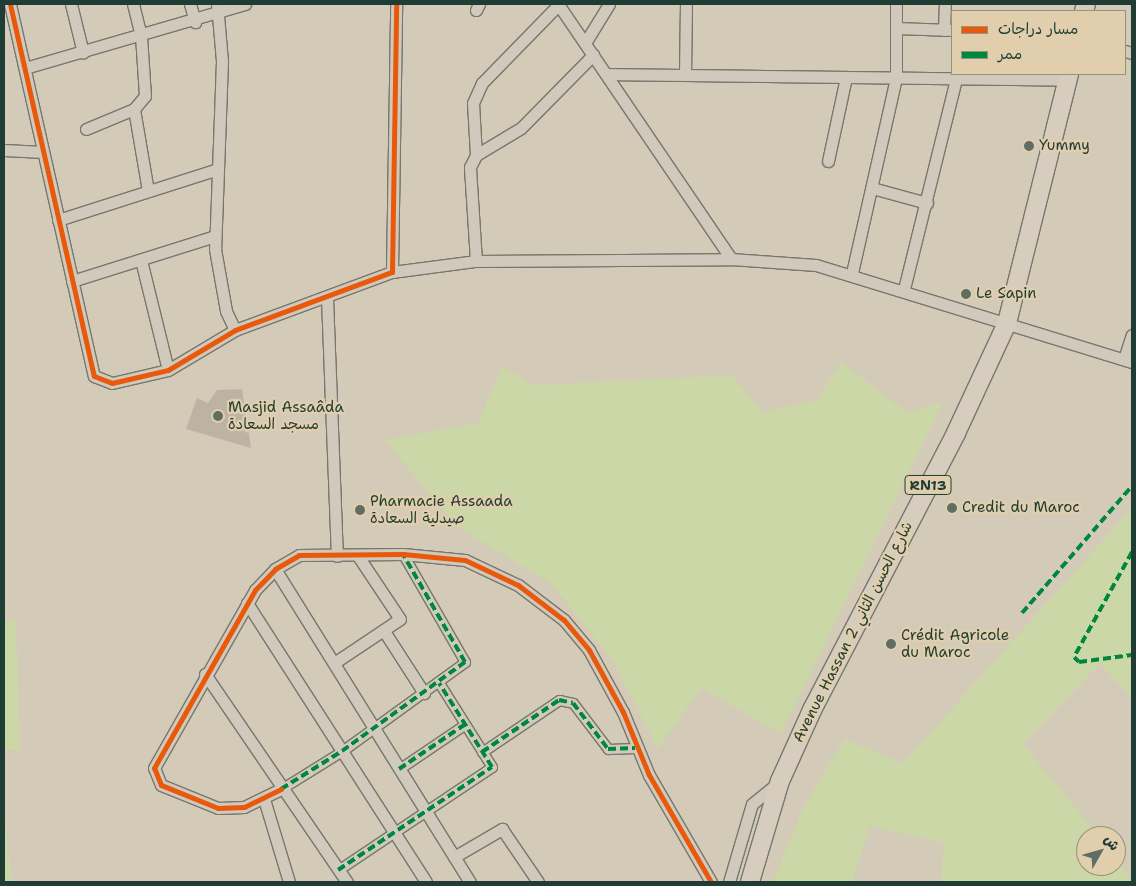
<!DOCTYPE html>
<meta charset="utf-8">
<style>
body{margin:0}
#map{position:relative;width:1136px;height:886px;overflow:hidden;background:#d4cab8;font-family:"Shantell Sans","Playpen Sans Arabic",sans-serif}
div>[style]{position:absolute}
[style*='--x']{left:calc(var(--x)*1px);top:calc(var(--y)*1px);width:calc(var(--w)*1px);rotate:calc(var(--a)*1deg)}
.green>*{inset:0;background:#ccd7a7}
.building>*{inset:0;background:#bdb3a5}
.roads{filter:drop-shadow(1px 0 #76776d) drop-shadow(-1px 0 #76776d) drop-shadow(0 1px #76776d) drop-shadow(0 -1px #76776d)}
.pedestrian>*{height:9px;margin:-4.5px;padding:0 4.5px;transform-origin:4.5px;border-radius:4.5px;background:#d0c9bc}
.minor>*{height:11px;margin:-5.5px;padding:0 5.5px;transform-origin:5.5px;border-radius:5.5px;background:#d0c9bc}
.primary>*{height:18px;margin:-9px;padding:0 9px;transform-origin:9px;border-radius:9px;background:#d6cdbf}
.quiet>*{height:4px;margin-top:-2px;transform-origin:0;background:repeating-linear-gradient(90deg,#00873e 0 8px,transparent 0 12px)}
.cycleway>*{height:5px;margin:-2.5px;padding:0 2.5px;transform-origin:2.5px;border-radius:2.5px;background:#e8590c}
.dots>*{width:14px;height:14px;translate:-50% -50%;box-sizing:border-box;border:2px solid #e0ceac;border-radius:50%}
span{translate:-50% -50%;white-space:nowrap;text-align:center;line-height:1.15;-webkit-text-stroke:4.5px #e0ceac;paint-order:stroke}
.shield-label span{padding:1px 4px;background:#e0ceac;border:1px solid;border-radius:4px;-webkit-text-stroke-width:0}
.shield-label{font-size:14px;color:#1f3d34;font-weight:700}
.poi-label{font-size:15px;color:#1f3d34}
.left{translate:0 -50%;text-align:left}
.street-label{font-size:15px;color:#1f3d34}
.frame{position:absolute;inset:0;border:5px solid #1f3d34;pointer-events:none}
.legend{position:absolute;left:951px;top:10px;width:175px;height:65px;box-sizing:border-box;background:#e0ceac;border:1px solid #93947c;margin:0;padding:6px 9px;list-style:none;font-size:15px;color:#1f3d34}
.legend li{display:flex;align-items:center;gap:10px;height:25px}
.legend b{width:25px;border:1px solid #93947c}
.north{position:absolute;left:1076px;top:826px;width:50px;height:50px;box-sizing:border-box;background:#e0ceac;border:1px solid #93947c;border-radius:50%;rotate:52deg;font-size:14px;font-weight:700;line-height:20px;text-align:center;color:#1f3d34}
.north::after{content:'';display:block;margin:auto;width:18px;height:22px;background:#5e6e62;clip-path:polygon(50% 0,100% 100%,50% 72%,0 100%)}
</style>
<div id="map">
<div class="green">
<div style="clip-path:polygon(841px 362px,908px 413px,943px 402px,781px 734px,701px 688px,658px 749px,613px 661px,551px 583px,457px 527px,385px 440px,478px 423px,502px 367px,534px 385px,732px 375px,763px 412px,817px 400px)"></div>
<div style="clip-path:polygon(1132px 508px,1132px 698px,1100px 664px,1023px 744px,1099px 836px,1086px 836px,1086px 866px,1116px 866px,1116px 856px,1132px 882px,941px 882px,944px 843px,870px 826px,852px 882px,773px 882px,802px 810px,844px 739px,903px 763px)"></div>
<div style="clip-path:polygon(16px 620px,20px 750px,4px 750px,4px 621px)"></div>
<div style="clip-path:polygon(4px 821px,5px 823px,12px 882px,4px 882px)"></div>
</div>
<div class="building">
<div style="clip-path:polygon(242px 389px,251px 448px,186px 429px,197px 398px,208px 403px,217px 390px)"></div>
</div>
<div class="roads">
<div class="pedestrian">
<div style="--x:482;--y:752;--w:93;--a:-34"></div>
<div style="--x:559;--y:700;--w:14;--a:12"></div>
<div style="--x:573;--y:703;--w:58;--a:52.7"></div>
<div style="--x:608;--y:749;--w:27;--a:-2"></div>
<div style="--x:399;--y:769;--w:78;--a:-34.1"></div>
<div style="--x:281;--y:789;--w:72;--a:-31.9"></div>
<div style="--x:342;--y:751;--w:152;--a:-35.9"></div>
<div style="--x:465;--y:662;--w:125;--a:-119.9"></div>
<div style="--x:338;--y:870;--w:185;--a:-33.8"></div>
<div style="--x:492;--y:767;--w:99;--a:-122.2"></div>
</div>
<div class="minor">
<div style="--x:10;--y:4;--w:381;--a:77.3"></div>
<div style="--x:94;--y:376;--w:19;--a:21"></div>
<div style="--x:112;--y:383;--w:57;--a:-13.1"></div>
<div style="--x:168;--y:370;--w:78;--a:-30.8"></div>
<div style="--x:235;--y:330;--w:167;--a:-20.3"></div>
<div style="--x:392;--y:272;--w:268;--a:-89.1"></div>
<div style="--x:71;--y:4;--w:50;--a:76.2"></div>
<div style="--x:190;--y:4;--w:19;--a:74"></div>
<div style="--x:217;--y:4;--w:57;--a:85"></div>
<div style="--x:222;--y:61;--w:188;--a:92.1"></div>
<div style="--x:215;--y:249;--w:63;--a:79.9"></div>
<div style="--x:226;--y:311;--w:21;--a:65"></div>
<div style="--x:558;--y:4;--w:308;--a:55.8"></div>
<div style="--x:476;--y:10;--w:7;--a:-63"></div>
<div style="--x:896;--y:28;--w:56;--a:2"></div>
<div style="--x:944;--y:30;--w:26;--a:-88"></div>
<div style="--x:585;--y:43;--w:46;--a:-58.4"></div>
<div style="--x:1125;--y:51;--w:7;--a:16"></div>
<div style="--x:25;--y:68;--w:229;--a:-16.2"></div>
<div style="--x:607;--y:74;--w:461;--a:0.7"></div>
<div style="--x:685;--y:75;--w:71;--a:-89.2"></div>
<div style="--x:134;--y:109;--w:83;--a:80.3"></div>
<div style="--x:86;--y:129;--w:52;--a:-22.6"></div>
<div style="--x:134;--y:109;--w:17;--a:-50"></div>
<div style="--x:145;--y:96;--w:60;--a:-93.8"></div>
<div style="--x:141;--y:36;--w:33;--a:-104"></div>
<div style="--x:4;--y:150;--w:39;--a:3"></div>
<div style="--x:476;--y:155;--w:52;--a:-93.3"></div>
<div style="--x:473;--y:103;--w:22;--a:-66"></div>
<div style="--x:482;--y:83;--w:109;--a:-45.7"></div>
<div style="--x:828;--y:161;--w:86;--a:-77.9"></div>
<div style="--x:872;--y:188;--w:57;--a:15.3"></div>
<div style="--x:58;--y:220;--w:168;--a:-17.7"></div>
<div style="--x:141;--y:260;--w:113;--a:76.2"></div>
<div style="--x:476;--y:261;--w:94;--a:-93.7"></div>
<div style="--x:470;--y:167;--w:13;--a:-63"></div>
<div style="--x:476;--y:155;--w:52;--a:-31"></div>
<div style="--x:521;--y:128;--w:103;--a:-45.4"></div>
<div style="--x:392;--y:272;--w:85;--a:-7.5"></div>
<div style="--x:476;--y:261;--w:255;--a:-0.4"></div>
<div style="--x:731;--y:259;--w:85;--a:4"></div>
<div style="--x:816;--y:265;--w:331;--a:17.1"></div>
<div style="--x:852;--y:273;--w:200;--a:-77.3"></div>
<div style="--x:896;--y:78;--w:74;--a:-90"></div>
<div style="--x:72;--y:281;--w:150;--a:-17.5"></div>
<div style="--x:904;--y:289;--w:216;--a:-76.1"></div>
<div style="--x:327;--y:298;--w:258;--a:87.8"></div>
<div style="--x:1124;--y:359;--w:25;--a:-72"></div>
<div style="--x:275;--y:569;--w:369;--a:58.1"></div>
<div style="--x:247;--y:603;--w:331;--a:57.3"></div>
<div style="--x:384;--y:631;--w:74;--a:57.2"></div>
<div style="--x:334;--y:663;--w:79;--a:-33.7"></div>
<div style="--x:400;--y:619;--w:76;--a:-123.7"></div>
<div style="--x:205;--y:674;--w:252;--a:55.7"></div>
<div style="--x:281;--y:789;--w:41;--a:154.1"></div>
<div style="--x:244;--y:807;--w:26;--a:178"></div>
<div style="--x:218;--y:808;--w:61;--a:-158"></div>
<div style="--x:161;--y:785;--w:18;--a:-112"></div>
<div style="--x:154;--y:768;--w:205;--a:-60.4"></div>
<div style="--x:255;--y:590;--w:29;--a:-46"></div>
<div style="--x:275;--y:569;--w:28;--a:-30"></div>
<div style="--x:299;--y:555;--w:104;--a:-0.6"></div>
<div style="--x:403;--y:554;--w:62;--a:5.5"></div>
<div style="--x:465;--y:560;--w:59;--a:25.3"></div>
<div style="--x:518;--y:585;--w:58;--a:37.3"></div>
<div style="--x:564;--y:620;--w:39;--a:50"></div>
<div style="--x:589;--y:650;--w:71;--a:61.3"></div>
<div style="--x:623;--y:712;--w:68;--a:67.6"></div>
<div style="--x:649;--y:775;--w:124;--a:59.9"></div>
<div style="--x:264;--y:799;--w:87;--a:73.2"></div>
<div style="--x:454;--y:857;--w:56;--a:-30.3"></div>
<div style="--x:502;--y:829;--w:64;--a:55.8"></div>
<div style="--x:729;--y:882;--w:81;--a:-73.6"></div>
<div style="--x:752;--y:804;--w:36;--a:-39"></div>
</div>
<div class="primary">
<div style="--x:1084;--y:11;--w:7;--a:-74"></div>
<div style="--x:750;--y:882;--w:105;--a:-73.5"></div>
<div style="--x:780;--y:781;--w:78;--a:-65.7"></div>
<div style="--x:812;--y:710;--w:312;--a:-62.5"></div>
<div style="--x:956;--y:433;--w:121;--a:-65.1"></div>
<div style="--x:1007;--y:323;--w:257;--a:-76"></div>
</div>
</div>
<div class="quiet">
<div style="--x:1132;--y:552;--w:120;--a:118.9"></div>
<div style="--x:1074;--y:657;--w:7;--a:45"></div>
<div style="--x:1079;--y:662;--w:53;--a:-7.5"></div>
<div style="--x:1022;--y:613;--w:168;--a:-49.1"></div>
<div style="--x:482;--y:752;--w:93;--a:-34"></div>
<div style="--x:559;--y:700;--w:14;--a:12"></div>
<div style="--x:573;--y:703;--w:58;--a:52.7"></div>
<div style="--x:608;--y:749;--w:27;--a:-2"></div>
<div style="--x:399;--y:769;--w:78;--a:-34.1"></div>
<div style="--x:281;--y:789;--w:72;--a:-31.9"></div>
<div style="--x:342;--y:751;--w:152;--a:-35.9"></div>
<div style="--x:465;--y:662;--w:125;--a:-119.9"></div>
<div style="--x:338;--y:870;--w:185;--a:-33.8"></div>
<div style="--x:492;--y:767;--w:99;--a:-122.2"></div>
</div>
<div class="cycleway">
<div style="--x:10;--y:4;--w:381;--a:77.3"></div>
<div style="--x:94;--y:376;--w:19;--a:21"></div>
<div style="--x:112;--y:383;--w:57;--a:-13.1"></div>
<div style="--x:168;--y:370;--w:78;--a:-30.8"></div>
<div style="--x:235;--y:330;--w:167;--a:-20.3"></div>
<div style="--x:392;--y:272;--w:268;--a:-89.1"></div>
<div style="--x:281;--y:789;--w:41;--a:154.1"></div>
<div style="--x:244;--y:807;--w:26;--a:178"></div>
<div style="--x:218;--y:808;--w:61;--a:-158"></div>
<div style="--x:161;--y:785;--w:18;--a:-112"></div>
<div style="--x:154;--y:768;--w:205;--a:-60.4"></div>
<div style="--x:255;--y:590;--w:29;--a:-46"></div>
<div style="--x:275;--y:569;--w:28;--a:-30"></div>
<div style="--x:299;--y:555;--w:104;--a:-0.6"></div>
<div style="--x:403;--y:554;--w:62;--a:5.5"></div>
<div style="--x:465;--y:560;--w:59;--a:25.3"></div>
<div style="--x:518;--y:585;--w:58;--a:37.3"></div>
<div style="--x:564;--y:620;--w:39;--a:50"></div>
<div style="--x:589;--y:650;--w:71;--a:61.3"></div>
<div style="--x:623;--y:712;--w:68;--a:67.6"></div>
<div style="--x:649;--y:775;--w:124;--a:59.9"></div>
</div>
<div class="dots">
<div style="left:1029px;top:146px;background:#5e6e62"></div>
<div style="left:966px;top:294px;background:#5e6e62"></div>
<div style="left:218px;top:416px;background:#5e6e62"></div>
<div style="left:952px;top:508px;background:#5e6e62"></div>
<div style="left:360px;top:510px;background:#5e6e62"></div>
<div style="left:891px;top:644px;background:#5e6e62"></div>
</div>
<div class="shield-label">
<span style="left:928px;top:485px">RN13</span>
</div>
<div class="poi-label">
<span class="left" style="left:1039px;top:146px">Yummy</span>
<span class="left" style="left:976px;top:294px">Le Sapin</span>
<span class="left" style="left:228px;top:416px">Masjid Assaâda<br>مسجد السعادة</span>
<span class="left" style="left:370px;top:510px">Pharmacie Assaada<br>صيدلية السعادة</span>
<span class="left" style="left:962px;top:508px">Credit du Maroc</span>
<span class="left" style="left:901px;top:644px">Crédit Agricole<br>du Maroc</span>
</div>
<div class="street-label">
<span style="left:853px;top:632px;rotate:-63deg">Avenue Hassan 2 شارع الحسن الثاني</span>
</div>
<div class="frame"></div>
<ul class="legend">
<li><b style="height:6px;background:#e8590c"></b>مسار دراجات</li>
<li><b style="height:6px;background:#00873e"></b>ممر</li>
</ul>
<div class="north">ش</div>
</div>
